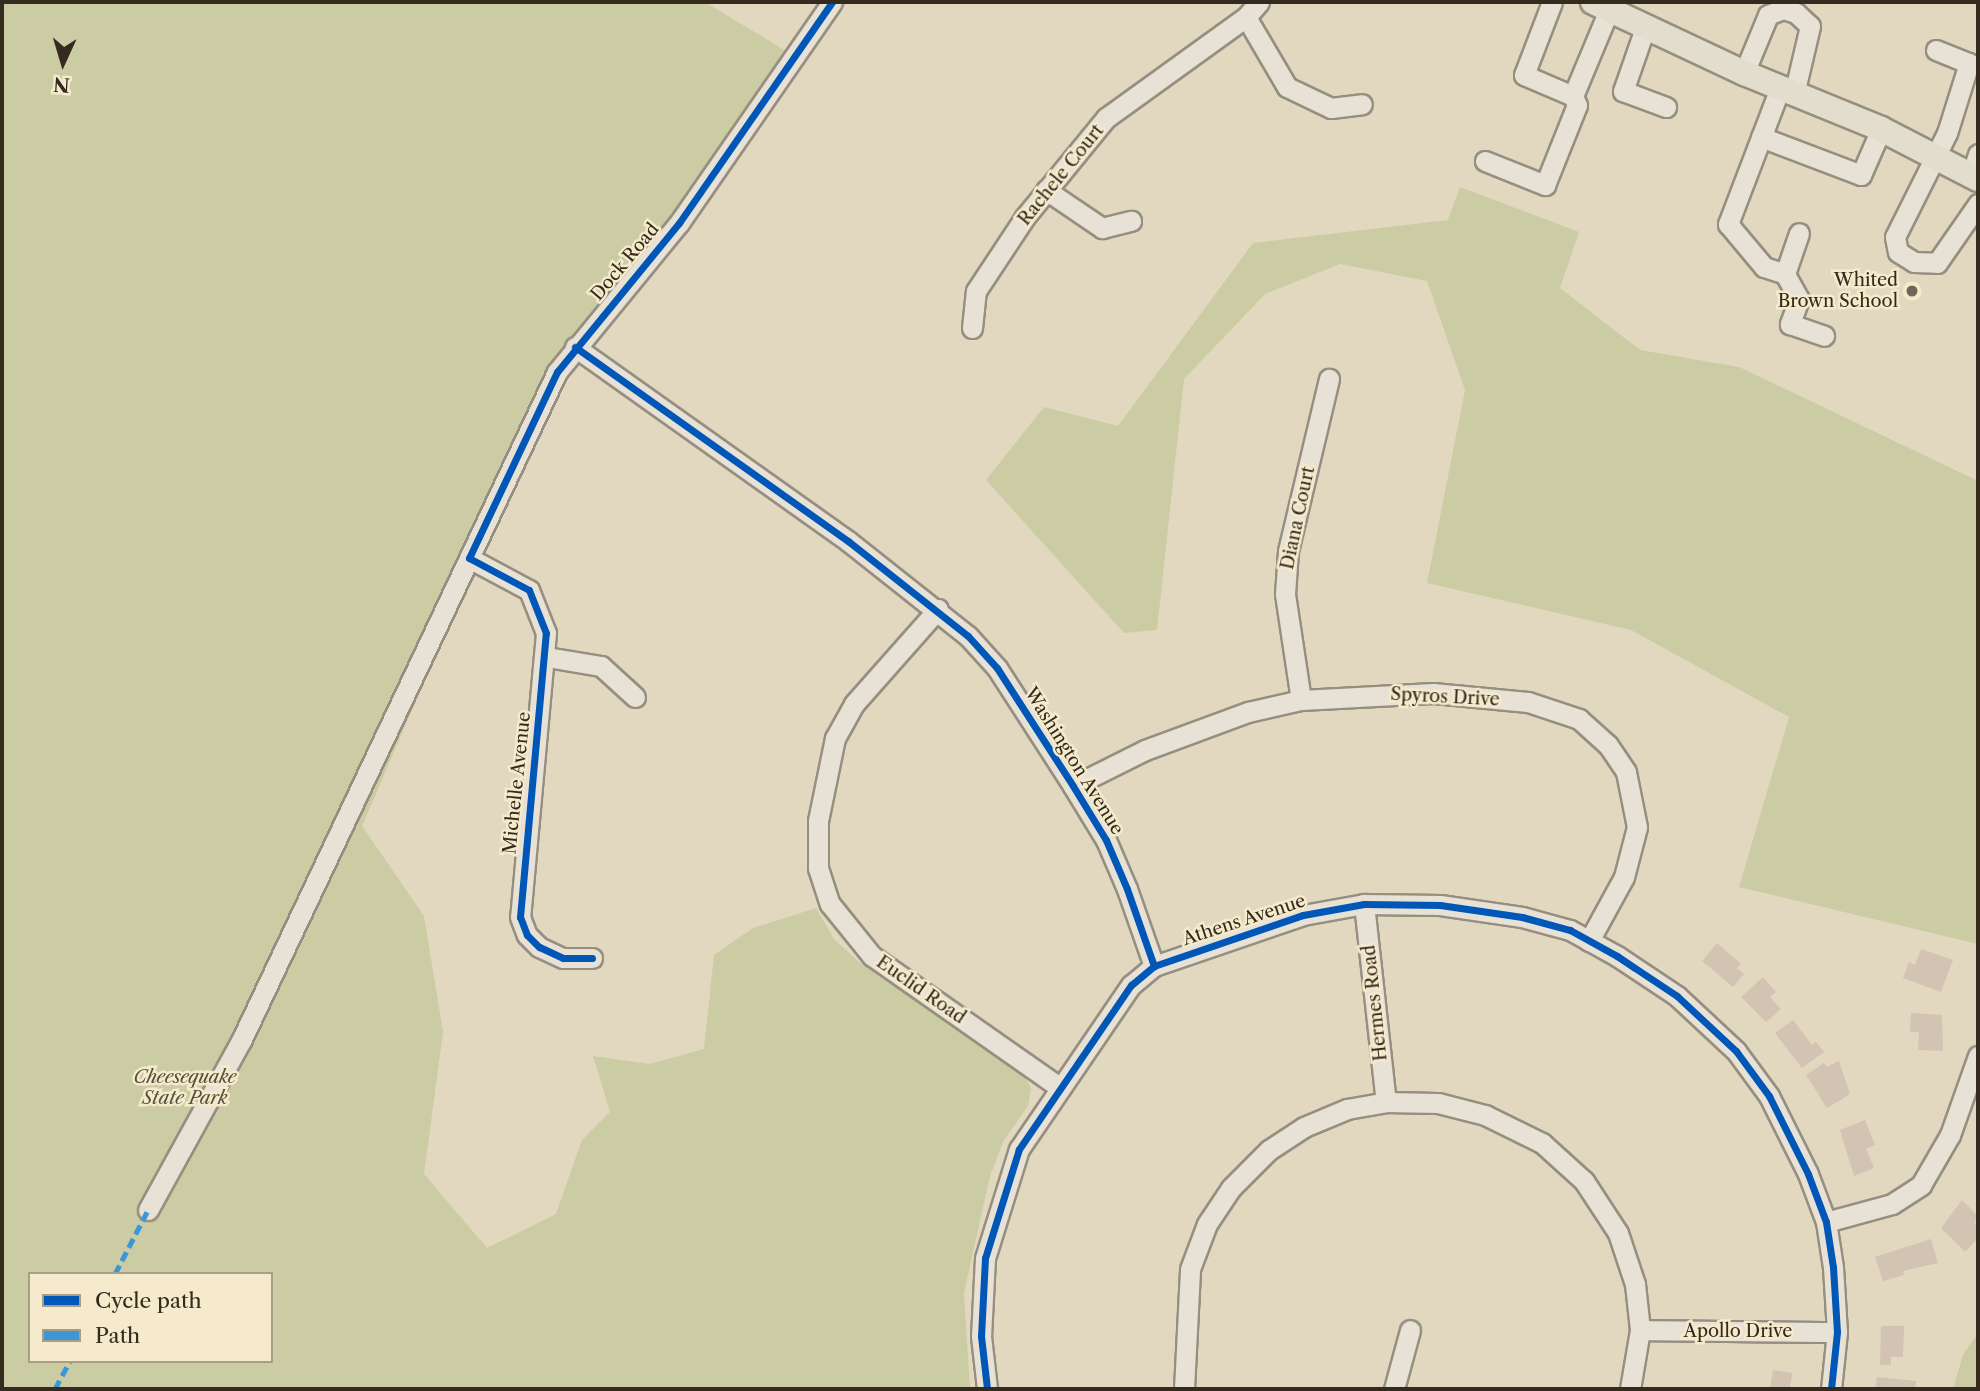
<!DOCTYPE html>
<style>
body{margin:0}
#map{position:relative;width:1980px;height:1391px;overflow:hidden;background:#e1d8bf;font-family:"Libre Caslon Text",serif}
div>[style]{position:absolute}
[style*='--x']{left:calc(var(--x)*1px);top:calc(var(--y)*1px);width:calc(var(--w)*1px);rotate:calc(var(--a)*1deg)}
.green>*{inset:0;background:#cbcca3}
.building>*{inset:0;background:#d2c3b3}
.roads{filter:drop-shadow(2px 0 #968f80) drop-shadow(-2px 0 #968f80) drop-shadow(0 2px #968f80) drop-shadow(0 -2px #968f80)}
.minor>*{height:19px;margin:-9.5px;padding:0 9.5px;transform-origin:9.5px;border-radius:9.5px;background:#e7e2d5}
.major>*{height:24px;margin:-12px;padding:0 12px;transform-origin:12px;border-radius:12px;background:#e3ddce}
.quiet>*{height:5px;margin-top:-2.5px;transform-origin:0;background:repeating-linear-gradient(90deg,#3d96d5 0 10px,transparent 0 15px)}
.cycleway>*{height:7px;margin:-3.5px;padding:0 3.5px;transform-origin:3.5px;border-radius:3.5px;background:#0057b8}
.dots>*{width:19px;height:19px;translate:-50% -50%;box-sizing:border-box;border:4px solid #f5eacc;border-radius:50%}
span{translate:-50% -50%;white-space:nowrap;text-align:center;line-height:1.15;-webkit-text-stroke:5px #f5eacc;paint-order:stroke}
.street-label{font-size:18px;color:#342a1e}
.poi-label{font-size:18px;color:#342a1e}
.right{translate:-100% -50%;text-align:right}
.park-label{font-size:18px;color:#55503a;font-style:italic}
.frame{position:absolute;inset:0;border:4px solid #342a1e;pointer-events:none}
.legend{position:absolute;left:28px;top:1272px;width:245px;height:91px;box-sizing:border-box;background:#f5eacc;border:2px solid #a89d86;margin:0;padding:9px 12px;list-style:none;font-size:21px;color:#342a1e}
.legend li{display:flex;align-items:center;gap:14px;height:35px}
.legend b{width:35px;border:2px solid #a89d86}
.north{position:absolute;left:28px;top:28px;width:70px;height:70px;-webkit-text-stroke:5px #f5eacc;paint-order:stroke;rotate:184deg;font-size:19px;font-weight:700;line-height:28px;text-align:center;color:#342a1e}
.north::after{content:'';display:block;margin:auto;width:24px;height:32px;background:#342a1e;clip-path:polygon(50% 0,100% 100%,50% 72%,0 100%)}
</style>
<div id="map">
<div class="green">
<div style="clip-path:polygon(evenodd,2px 2px,705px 2px,794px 56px,548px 395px,362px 826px,424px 916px,443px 1032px,424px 1174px,487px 1248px,556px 1214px,582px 1140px,610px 1112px,593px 1056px,650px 1064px,704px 1049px,714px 955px,753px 928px,816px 908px,834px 939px,859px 962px,1025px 1077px,1031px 1088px,1028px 1106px,1004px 1140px,990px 1176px,964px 1293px,970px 1389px,2px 1389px,2px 2px,30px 1274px,271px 1274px,271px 1361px,30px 1361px,30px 1274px)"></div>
<div style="clip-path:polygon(1460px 187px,1579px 232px,1560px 288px,1640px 350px,1739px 367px,1978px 481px,1978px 944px,1739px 887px,1789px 717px,1631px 630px,1427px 583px,1465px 390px,1427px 281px,1340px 264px,1265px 294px,1184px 379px,1157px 630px,1124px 633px,986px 480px,1044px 407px,1118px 426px,1253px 243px,1448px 220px)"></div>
<div style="clip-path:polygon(1978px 1333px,1978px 1389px,1953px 1389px,1963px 1355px)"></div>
</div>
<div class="building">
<div style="clip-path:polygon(1717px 943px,1741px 964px,1737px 968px,1744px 974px,1733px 987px,1702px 961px)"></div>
<div style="clip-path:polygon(1921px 949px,1953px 960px,1941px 992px,1903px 978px,1909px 962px,1915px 965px)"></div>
<div style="clip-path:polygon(1763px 977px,1776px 992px,1770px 997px,1781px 1009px,1766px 1022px,1741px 997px)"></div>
<div style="clip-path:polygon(1911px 1013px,1942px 1015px,1943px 1051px,1918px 1050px,1919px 1032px,1910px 1032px)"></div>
<div style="clip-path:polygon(1793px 1020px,1812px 1045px,1816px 1042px,1824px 1052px,1802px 1068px,1775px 1033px)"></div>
<div style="clip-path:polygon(1839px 1061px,1850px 1094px,1827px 1108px,1806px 1075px,1824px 1063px,1827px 1067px)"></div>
<div style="clip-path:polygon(1865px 1120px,1875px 1145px,1866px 1149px,1874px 1168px,1854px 1176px,1840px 1130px)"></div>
<div style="clip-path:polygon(1962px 1200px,1978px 1216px,1975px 1222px,1978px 1238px,1965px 1252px,1941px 1228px)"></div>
<div style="clip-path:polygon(1931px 1239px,1938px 1263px,1903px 1271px,1904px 1275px,1883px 1281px,1875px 1257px)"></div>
<div style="clip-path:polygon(1881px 1326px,1904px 1326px,1903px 1357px,1891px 1357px,1891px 1365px,1880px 1365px)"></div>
<div style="clip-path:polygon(1773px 1370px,1792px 1373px,1790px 1389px,1770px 1389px)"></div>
<div style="clip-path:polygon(1877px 1377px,1916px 1381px,1915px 1389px,1875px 1389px)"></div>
</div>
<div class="roads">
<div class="minor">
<div style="--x:1552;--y:2;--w:78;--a:111"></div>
<div style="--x:1524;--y:75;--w:53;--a:23.2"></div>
<div style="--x:1573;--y:96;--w:93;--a:-67.3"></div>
<div style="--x:1246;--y:17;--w:81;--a:59.6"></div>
<div style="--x:1287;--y:87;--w:49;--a:25.5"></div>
<div style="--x:1331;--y:108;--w:31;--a:-7"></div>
<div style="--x:1645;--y:28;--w:67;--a:109.2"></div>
<div style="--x:1623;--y:91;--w:46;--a:20.4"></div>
<div style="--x:1936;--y:50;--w:35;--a:22"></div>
<div style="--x:1969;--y:63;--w:73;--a:107.4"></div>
<div style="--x:1947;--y:133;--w:116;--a:116.6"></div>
<div style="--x:1895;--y:237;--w:15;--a:79"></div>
<div style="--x:1898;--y:252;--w:19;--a:32"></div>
<div style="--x:1914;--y:262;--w:23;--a:2"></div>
<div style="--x:1937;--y:263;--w:72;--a:-55.2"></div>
<div style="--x:1744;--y:73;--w:63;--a:-67.5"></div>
<div style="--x:1768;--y:15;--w:16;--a:-22"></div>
<div style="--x:1783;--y:9;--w:14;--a:17"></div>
<div style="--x:1796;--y:13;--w:19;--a:43"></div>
<div style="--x:1810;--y:26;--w:70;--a:103.2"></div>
<div style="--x:1780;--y:88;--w:146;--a:110.9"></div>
<div style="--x:1728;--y:224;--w:56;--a:50.1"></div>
<div style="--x:1764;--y:267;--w:22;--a:18"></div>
<div style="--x:1785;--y:274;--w:43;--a:-71.1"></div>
<div style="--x:1761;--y:137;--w:107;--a:20.8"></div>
<div style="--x:1861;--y:175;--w:50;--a:-66.5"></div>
<div style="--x:1485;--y:161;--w:65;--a:21.8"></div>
<div style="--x:1545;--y:185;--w:86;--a:-68.2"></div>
<div style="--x:1577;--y:105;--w:10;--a:-114"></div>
<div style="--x:1971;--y:176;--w:23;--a:-72"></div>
<div style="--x:1046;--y:190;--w:68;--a:34.2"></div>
<div style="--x:1102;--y:228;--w:30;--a:-14"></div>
<div style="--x:1785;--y:274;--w:29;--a:61"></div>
<div style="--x:1799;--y:299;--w:27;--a:110"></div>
<div style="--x:1790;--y:324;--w:36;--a:19"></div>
<div style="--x:972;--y:328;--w:37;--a:-84"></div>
<div style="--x:976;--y:291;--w:89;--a:-56.5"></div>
<div style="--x:1025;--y:217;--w:128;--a:-50.7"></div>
<div style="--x:1106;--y:118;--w:173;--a:-35.8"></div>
<div style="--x:1246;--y:17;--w:20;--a:-49"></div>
<div style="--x:575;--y:347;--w:335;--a:35.4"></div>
<div style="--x:848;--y:541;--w:153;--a:38.4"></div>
<div style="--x:968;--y:636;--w:43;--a:47.8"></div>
<div style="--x:997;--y:668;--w:140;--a:57.2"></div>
<div style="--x:1073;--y:786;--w:63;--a:58.6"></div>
<div style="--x:1106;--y:840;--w:53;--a:66.8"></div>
<div style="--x:1127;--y:889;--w:82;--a:70.7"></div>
<div style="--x:1154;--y:966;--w:30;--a:140"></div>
<div style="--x:1131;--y:985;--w:199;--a:124.3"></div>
<div style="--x:1019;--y:1149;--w:114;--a:107.3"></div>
<div style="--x:985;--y:1258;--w:78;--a:92.9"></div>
<div style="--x:981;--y:1336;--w:53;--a:83.5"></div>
<div style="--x:469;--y:558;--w:68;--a:28.1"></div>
<div style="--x:529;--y:590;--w:46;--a:68.4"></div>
<div style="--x:546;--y:633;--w:285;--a:95.2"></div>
<div style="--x:520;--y:917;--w:19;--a:69"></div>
<div style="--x:527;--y:935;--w:17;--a:45"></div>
<div style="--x:539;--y:947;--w:26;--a:25"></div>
<div style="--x:563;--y:958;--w:29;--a:0"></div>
<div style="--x:938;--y:609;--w:127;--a:131.5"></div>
<div style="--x:854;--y:704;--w:39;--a:119"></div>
<div style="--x:835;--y:738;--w:85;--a:101.6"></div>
<div style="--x:818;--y:821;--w:47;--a:90"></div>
<div style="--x:818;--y:868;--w:38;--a:72"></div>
<div style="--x:830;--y:904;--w:67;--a:51.1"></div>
<div style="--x:872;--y:956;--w:227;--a:35"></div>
<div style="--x:547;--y:657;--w:55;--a:9.5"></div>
<div style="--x:601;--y:666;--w:46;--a:42.4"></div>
<div style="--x:1301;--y:700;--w:107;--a:-98.6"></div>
<div style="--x:1285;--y:594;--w:43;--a:-86"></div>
<div style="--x:1288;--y:551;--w:177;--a:-76.6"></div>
<div style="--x:1073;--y:786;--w:80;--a:-26.6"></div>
<div style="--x:1145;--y:750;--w:110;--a:-20.3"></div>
<div style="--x:1248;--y:712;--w:54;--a:-12.8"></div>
<div style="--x:1301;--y:700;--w:132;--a:-3"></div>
<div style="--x:1433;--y:693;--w:95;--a:5.4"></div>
<div style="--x:1528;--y:702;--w:54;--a:18.4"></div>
<div style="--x:1579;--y:719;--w:39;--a:42"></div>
<div style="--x:1608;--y:745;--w:32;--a:56"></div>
<div style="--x:1626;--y:772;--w:56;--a:78.7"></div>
<div style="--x:1637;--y:827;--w:52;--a:104.6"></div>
<div style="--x:1624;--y:877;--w:73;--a:118.7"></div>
<div style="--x:1364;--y:904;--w:199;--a:83.7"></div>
<div style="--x:1154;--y:966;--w:157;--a:-18.9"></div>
<div style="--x:1303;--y:915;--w:62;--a:-10.2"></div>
<div style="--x:1364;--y:904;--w:76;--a:0.8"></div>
<div style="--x:1440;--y:905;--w:83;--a:8.3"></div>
<div style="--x:1522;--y:917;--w:50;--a:15.2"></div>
<div style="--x:1570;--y:930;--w:54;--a:29"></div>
<div style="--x:1617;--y:956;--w:72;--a:33.7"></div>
<div style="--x:1677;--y:996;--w:81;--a:43"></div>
<div style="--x:1736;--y:1051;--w:56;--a:53.7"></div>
<div style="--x:1769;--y:1096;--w:87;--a:63.4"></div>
<div style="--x:1808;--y:1174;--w:51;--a:69.4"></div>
<div style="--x:1826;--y:1222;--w:46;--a:81.2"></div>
<div style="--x:1833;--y:1267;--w:65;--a:86.5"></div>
<div style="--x:1837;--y:1332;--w:57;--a:96"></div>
<div style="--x:148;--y:1210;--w:193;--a:-61.2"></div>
<div style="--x:241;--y:1041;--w:740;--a:-64.72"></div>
<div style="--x:557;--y:372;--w:193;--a:-50.7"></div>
<div style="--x:679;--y:223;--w:269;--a:-55.3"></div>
<div style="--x:1826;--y:1222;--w:68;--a:-15.3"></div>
<div style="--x:1892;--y:1204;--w:35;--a:-33"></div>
<div style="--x:1921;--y:1185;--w:58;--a:-59.9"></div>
<div style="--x:1950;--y:1135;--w:84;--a:-70.5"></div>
<div style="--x:1640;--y:1330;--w:197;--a:0.6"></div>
<div style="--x:1184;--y:1389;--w:120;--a:-87.1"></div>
<div style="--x:1190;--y:1269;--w:48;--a:-69.3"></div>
<div style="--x:1207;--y:1224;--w:43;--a:-56.3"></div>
<div style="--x:1231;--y:1188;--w:54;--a:-45"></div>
<div style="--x:1269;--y:1150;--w:42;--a:-33.3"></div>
<div style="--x:1304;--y:1127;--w:47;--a:-22.7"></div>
<div style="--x:1347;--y:1109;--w:40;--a:-10"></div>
<div style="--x:1386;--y:1102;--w:52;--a:1.1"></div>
<div style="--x:1438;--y:1103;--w:49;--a:14.3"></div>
<div style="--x:1485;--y:1115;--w:64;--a:26.2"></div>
<div style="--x:1542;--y:1143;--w:57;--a:42.1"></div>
<div style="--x:1584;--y:1181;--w:62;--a:56.8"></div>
<div style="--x:1618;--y:1233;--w:54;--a:71.6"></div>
<div style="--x:1635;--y:1284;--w:46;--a:83.8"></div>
<div style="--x:1640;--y:1330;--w:60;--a:99.6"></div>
<div style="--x:1394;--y:1389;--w:61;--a:-74.8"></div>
</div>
<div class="major">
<div style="--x:1593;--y:2;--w:167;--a:25.2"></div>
<div style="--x:1744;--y:73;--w:148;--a:22.2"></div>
<div style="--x:1881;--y:129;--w:109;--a:27.3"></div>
</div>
</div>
<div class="quiet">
<div style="--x:115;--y:1274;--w:72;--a:-62.7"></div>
<div style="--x:55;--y:1389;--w:32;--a:-62"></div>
</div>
<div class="cycleway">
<div style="--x:575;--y:347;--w:335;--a:35.4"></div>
<div style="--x:848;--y:541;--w:153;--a:38.4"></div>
<div style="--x:968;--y:636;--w:43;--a:47.8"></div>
<div style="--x:997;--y:668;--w:140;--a:57.2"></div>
<div style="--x:1073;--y:786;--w:63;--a:58.6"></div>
<div style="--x:1106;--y:840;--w:53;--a:66.8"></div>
<div style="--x:1127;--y:889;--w:82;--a:70.7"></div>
<div style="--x:1154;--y:966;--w:30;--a:140"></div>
<div style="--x:1131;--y:985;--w:199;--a:124.3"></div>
<div style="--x:1019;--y:1149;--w:114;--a:107.3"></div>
<div style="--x:985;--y:1258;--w:78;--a:92.9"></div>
<div style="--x:981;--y:1336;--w:53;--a:83.5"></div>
<div style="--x:592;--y:958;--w:29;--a:180"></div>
<div style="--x:563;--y:958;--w:26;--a:-155"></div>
<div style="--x:539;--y:947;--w:17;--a:-135"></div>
<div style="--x:527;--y:935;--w:19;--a:-111"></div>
<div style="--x:520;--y:917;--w:285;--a:-84.8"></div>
<div style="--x:546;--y:633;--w:46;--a:-111.6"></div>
<div style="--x:529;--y:590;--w:68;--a:-151.9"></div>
<div style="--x:469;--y:558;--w:206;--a:-64.7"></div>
<div style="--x:557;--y:372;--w:193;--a:-50.7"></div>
<div style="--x:679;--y:223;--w:269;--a:-55.3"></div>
<div style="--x:1154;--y:966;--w:157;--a:-18.9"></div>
<div style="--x:1303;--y:915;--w:62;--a:-10.2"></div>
<div style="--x:1364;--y:904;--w:76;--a:0.8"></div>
<div style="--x:1440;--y:905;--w:83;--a:8.3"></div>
<div style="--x:1522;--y:917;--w:50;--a:15.2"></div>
<div style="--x:1570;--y:930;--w:54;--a:29"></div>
<div style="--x:1617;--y:956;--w:72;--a:33.7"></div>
<div style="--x:1677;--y:996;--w:81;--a:43"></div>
<div style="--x:1736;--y:1051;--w:56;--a:53.7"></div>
<div style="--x:1769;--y:1096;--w:87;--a:63.4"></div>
<div style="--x:1808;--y:1174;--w:51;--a:69.4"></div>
<div style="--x:1826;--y:1222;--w:46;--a:81.2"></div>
<div style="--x:1833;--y:1267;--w:65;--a:86.5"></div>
<div style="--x:1837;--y:1332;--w:57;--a:96"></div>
</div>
<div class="dots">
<div style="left:1912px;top:291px;background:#716756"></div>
</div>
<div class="street-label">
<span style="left:1061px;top:175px;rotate:-51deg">Rachele Court</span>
<span style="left:625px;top:262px;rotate:-50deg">Dock Road</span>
<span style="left:1298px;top:518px;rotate:-78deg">Diana Court</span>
<span style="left:1445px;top:697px;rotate:3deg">Spyros Drive</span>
<span style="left:1074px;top:761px;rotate:58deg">Washington Avenue</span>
<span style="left:517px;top:783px;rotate:-84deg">Michelle Avenue</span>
<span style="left:1244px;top:920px;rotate:-18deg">Athens Avenue</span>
<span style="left:921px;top:990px;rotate:35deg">Euclid Road</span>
<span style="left:1375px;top:1003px;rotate:-96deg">Hermes Road</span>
<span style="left:1738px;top:1331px">Apollo Drive</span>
</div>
<div class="poi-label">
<span class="right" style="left:1898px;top:291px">Whited<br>Brown School</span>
</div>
<div class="park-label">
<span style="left:185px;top:1088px">Cheesequake<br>State Park</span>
</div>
<div class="frame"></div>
<ul class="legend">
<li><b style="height:9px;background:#0057b8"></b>Cycle path</li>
<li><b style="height:9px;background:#3d96d5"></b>Path</li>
</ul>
<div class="north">N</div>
</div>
